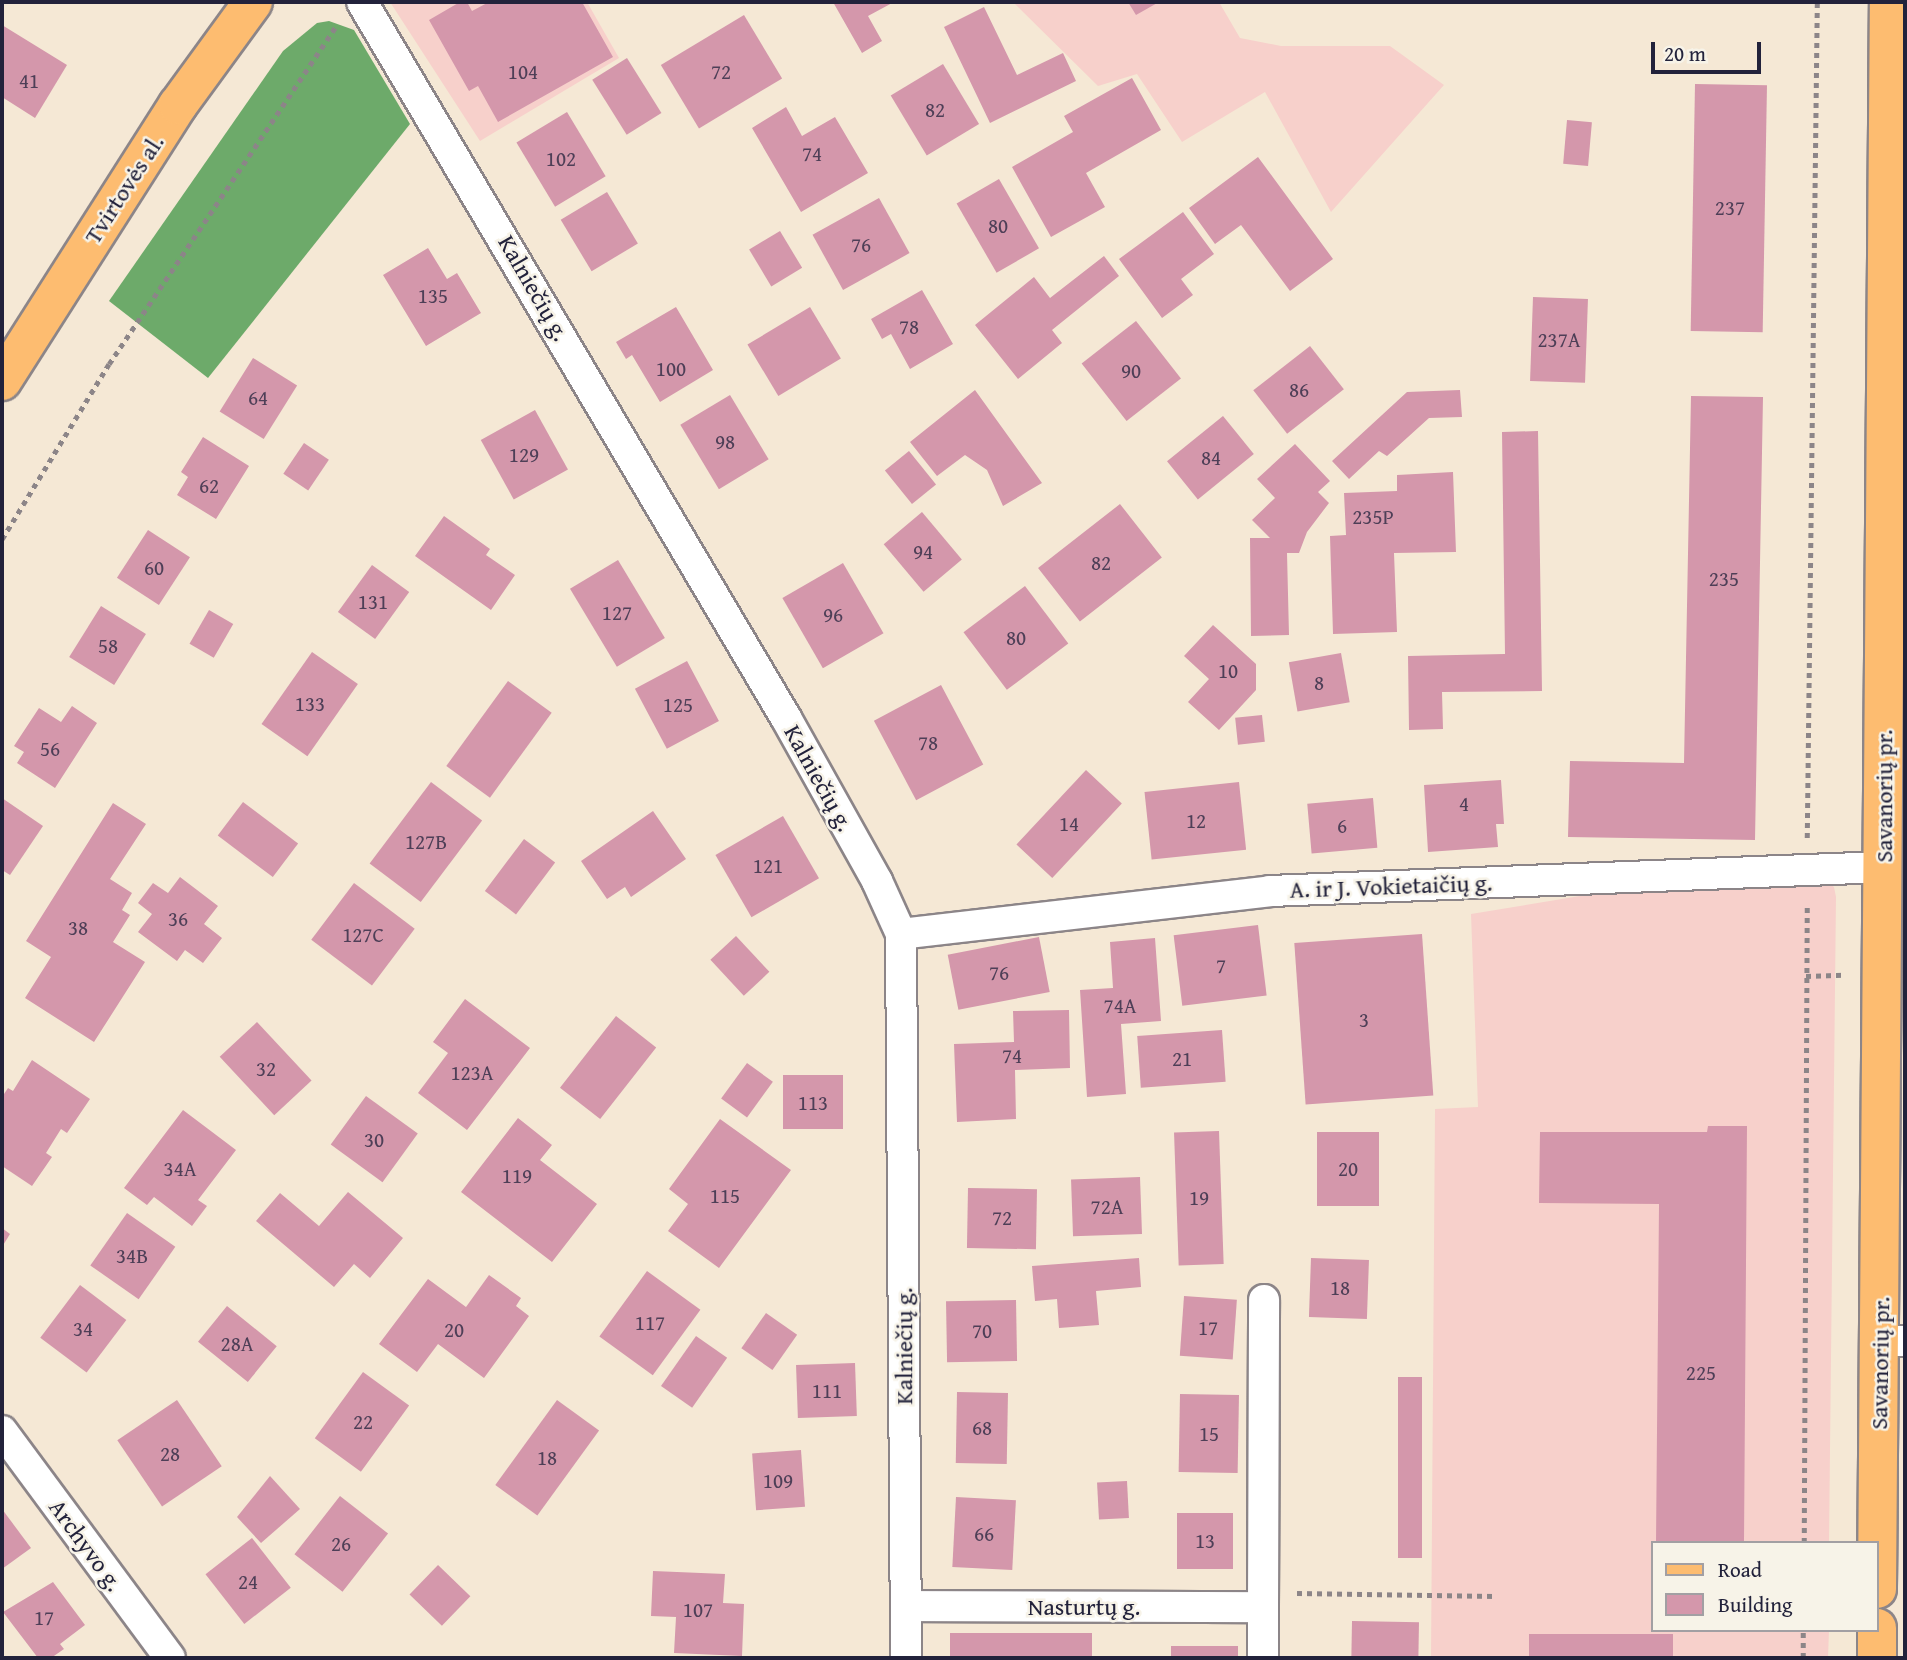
<!DOCTYPE html>
<meta charset="utf-8">
<style>
body{margin:0}
#map{position:relative;width:1907px;height:1660px;overflow:hidden;background:#f5e8d5;font-family:"Gentium Book Plus",serif}
div>[style]{position:absolute}
[style*='--x']{left:calc(var(--x)*1px);top:calc(var(--y)*1px);width:calc(var(--w)*1px);rotate:calc(var(--a)*1deg)}
.built>*{inset:0;background:#f7d0cb}
.forest>*{inset:0;background:#6daa6a}
.building>*{inset:0;background:#d497ab;transform-origin:0 0}
.path>*{height:4.5px;margin-top:-2.25px;transform-origin:0;background:repeating-linear-gradient(90deg,#8c8588 0 5px,transparent 0 10px)}
.roads{filter:drop-shadow(2px 0 #8c8588) drop-shadow(-2px 0 #8c8588) drop-shadow(0 2px #8c8588) drop-shadow(0 -2px #8c8588)}
.street>*{height:30px;margin:-15px;padding:0 15px;transform-origin:15px;border-radius:15px;background:#fff}
.primary>*{height:38px;margin:-19px;padding:0 19px;transform-origin:19px;border-radius:19px;background:#fdbc70}
span{translate:-50% -50%;white-space:nowrap;text-align:center;line-height:1.15;-webkit-text-stroke:5px #f7f3e8;paint-order:stroke}
.number-label{font-size:21px;color:#4e3f57}
.number-label span{-webkit-text-stroke-width:0}
.street-label{font-size:24px;color:#22223b}
.frame{position:absolute;inset:0;border:4px solid #22223b;pointer-events:none}
.legend{position:absolute;left:1651px;top:1541px;width:228px;height:91px;box-sizing:border-box;background:#f7f3e8;border:2px solid #a29fa3;margin:0;padding:9px 12px;list-style:none;font-size:21px;color:#22223b}
.legend li{display:flex;align-items:center;gap:14px;height:35px}
.legend b{width:35px;border:2px solid #a29fa3}
.scale{position:absolute;left:1651px;top:42px;width:110px;height:32px;box-sizing:border-box;border:4px solid #22223b;border-top:0;padding-left:9px;font-size:21px;line-height:24px;white-space:nowrap;color:#22223b;-webkit-text-stroke:5px #f7f3e8;paint-order:stroke}
</style>
<div id="map">
<div class="built">
<div style="clip-path:polygon(390px 2px,587px 2px,619px 58px,480px 141px)"></div>
<div style="clip-path:polygon(1013px 2px,1219px 2px,1240px 38px,1281px 46px,1390px 46px,1444px 85px,1331px 212px,1265px 92px,1182px 142px,1137px 74px,1098px 86px)"></div>
<div style="clip-path:polygon(1825px 880px,1834px 887px,1836px 897px,1829px 1543px,1653px 1543px,1653px 1630px,1829px 1630px,1828px 1658px,1431px 1658px,1435px 1109px,1478px 1107px,1471px 914px,1610px 891px)"></div>
</div>
<div class="forest">
<div style="clip-path:polygon(329px 21px,354px 30px,410px 124px,208px 378px,109px 301px,283px 51px,317px 23px)"></div>
</div>
<div class="building">
<div style="clip-path:polygon(460px 2px,467px 2px,472px 11px,489px 2px,582px 2px,613px 57px,498px 122px,478px 86px,469px 91px,429px 20px)"></div>
<div style="clip-path:polygon(833px 2px,894px 2px,868px 16px,882px 41px,862px 53px)"></div>
<div style="clip-path:polygon(1128px 2px,1159px 2px,1136px 15px)"></div>
<div style="clip-path:polygon(984px 7px,1017px 75px,1063px 53px,1076px 81px,990px 123px,944px 27px)"></div>
<div style="left:744px;top:15px;width:74px;height:97px;rotate:59deg"></div>
<div style="clip-path:polygon(2px 25px,67px 65px,35px 118px,2px 97px)"></div>
<div style="left:627px;top:58px;width:65px;height:41px;rotate:58deg"></div>
<div style="left:943px;top:64px;width:70px;height:61px;rotate:59deg"></div>
<div style="clip-path:polygon(1132px 78px,1161px 130px,1086px 173px,1105px 207px,1051px 237px,1012px 167px,1073px 132px,1064px 116px)"></div>
<div style="left:1695px;top:84px;width:72px;height:247px;rotate:1deg"></div>
<div style="clip-path:polygon(786px 107px,802px 136px,835px 117px,868px 173px,801px 212px,752px 128px)"></div>
<div style="left:567px;top:112px;width:75px;height:59px;rotate:59deg"></div>
<div style="left:1567px;top:120px;width:25px;height:44px;rotate:5deg"></div>
<div style="clip-path:polygon(1258px 157px,1333px 259px,1290px 291px,1241px 225px,1215px 244px,1189px 208px)"></div>
<div style="left:999px;top:179px;width:80px;height:49px;rotate:60deg"></div>
<div style="left:607px;top:192px;width:60px;height:54px;rotate:59deg"></div>
<div style="left:879px;top:198px;width:63px;height:76px;rotate:61deg"></div>
<div style="clip-path:polygon(1183px 212px,1214px 254px,1181px 279px,1193px 295px,1162px 318px,1119px 259px)"></div>
<div style="left:780px;top:231px;width:43px;height:36px;rotate:59deg"></div>
<div style="clip-path:polygon(428px 248px,447px 279px,457px 273px,481px 313px,426px 346px,383px 275px)"></div>
<div style="clip-path:polygon(1104px 256px,1119px 276px,1052px 330px,1062px 343px,1018px 379px,975px 325px,1034px 277px,1050px 298px)"></div>
<div style="clip-path:polygon(922px 290px,953px 344px,910px 369px,891px 334px,882px 339px,871px 319px)"></div>
<div style="left:1533px;top:297px;width:55px;height:84px;rotate:2deg"></div>
<div style="clip-path:polygon(676px 307px,713px 370px,660px 402px,632px 355px,626px 359px,616px 342px)"></div>
<div style="left:810px;top:307px;width:60px;height:73px;rotate:59deg"></div>
<div style="left:1136px;top:321px;width:73px;height:69px;rotate:52deg"></div>
<div style="left:1310px;top:346px;width:55px;height:72px;rotate:52deg"></div>
<div style="left:253px;top:358px;width:52px;height:63px;rotate:32deg"></div>
<div style="clip-path:polygon(975px 390px,1042px 483px,1003px 506px,987px 470px,965px 455px,937px 476px,910px 442px)"></div>
<div style="clip-path:polygon(1460px 390px,1462px 417px,1429px 418px,1387px 456px,1379px 451px,1349px 479px,1332px 461px,1407px 392px)"></div>
<div style="left:730px;top:395px;width:75px;height:58px;rotate:59deg"></div>
<div style="clip-path:polygon(1691px 396px,1763px 397px,1755px 840px,1568px 837px,1570px 761px,1684px 763px)"></div>
<div style="left:535px;top:410px;width:68px;height:62px;rotate:61deg"></div>
<div style="left:1223px;top:416px;width:49px;height:72px;rotate:51deg"></div>
<div style="clip-path:polygon(1538px 431px,1542px 691px,1442px 692px,1443px 729px,1409px 730px,1408px 656px,1505px 654px,1502px 432px)"></div>
<div style="clip-path:polygon(203px 437px,249px 466px,216px 519px,177px 495px,188px 477px,181px 472px)"></div>
<div style="left:304px;top:443px;width:30px;height:37px;rotate:34deg"></div>
<div style="clip-path:polygon(1295px 444px,1330px 481px,1318px 492px,1329px 503px,1307px 532px,1299px 553px,1287px 553px,1289px 635px,1251px 636px,1250px 538px,1270px 538px,1252px 520px,1275px 498px,1257px 479px)"></div>
<div style="left:909px;top:451px;width:43px;height:31px;rotate:51deg"></div>
<div style="clip-path:polygon(1453px 472px,1456px 552px,1394px 553px,1397px 632px,1333px 634px,1330px 536px,1346px 535px,1344px 493px,1397px 491px,1397px 475px)"></div>
<div style="left:1120px;top:504px;width:68px;height:104px;rotate:52deg"></div>
<div style="left:922px;top:512px;width:62px;height:50px;rotate:50deg"></div>
<div style="clip-path:polygon(444px 516px,490px 549px,486px 555px,515px 575px,491px 610px,415px 556px)"></div>
<div style="left:148px;top:530px;width:50px;height:57px;rotate:33deg"></div>
<div style="left:618px;top:560px;width:91px;height:56px;rotate:59deg"></div>
<div style="left:843px;top:563px;width:81px;height:70px;rotate:60deg"></div>
<div style="left:372px;top:565px;width:46px;height:58px;rotate:36deg"></div>
<div style="left:1025px;top:586px;width:72px;height:77px;rotate:53deg"></div>
<div style="left:101px;top:606px;width:53px;height:60px;rotate:32deg"></div>
<div style="left:209px;top:610px;width:28px;height:39px;rotate:30deg"></div>
<div style="clip-path:polygon(1213px 625px,1256px 664px,1256px 690px,1219px 730px,1188px 702px,1209px 679px,1184px 656px)"></div>
<div style="left:312px;top:652px;width:56px;height:88px;rotate:35deg"></div>
<div style="left:1341px;top:653px;width:50px;height:53px;rotate:80deg"></div>
<div style="left:687px;top:661px;width:68px;height:59px;rotate:62deg"></div>
<div style="left:508px;top:681px;width:54px;height:105px;rotate:36deg"></div>
<div style="left:941px;top:685px;width:90px;height:76px;rotate:62deg"></div>
<div style="clip-path:polygon(72px 706px,97px 723px,55px 788px,17px 763px,24px 752px,14px 746px,39px 708px,61px 722px)"></div>
<div style="left:1262px;top:715px;width:27px;height:27px;rotate:84deg"></div>
<div style="left:1086px;top:770px;width:49px;height:102px;rotate:43deg"></div>
<div style="clip-path:polygon(1501px 780px,1504px 824px,1496px 824px,1498px 847px,1428px 852px,1424px 785px)"></div>
<div style="left:431px;top:782px;width:64px;height:102px;rotate:37deg"></div>
<div style="left:1239px;top:782px;width:68px;height:95px;rotate:84deg"></div>
<div style="clip-path:polygon(2px 798px,43px 826px,10px 875px,2px 870px)"></div>
<div style="left:1373px;top:798px;width:50px;height:66px;rotate:85deg"></div>
<div style="left:243px;top:802px;width:69px;height:42px;rotate:37deg"></div>
<div style="clip-path:polygon(113px 803px,146px 824px,110px 879px,132px 893px,122px 910px,130px 915px,113px 942px,145px 962px,94px 1042px,25px 998px,51px 957px,26px 941px)"></div>
<div style="clip-path:polygon(653px 811px,686px 859px,631px 897px,625px 887px,607px 899px,581px 861px)"></div>
<div style="left:783px;top:816px;width:72px;height:78px;rotate:60deg"></div>
<div style="left:524px;top:839px;width:39px;height:65px;rotate:37deg"></div>
<div style="clip-path:polygon(180px 877px,218px 906px,204px 924px,222px 938px,203px 963px,185px 950px,177px 961px,138px 932px,152px 914px,138px 903px,153px 883px,168px 893px)"></div>
<div style="left:354px;top:883px;width:76px;height:71px;rotate:37deg"></div>
<div style="left:1258px;top:925px;width:71px;height:85px;rotate:83deg"></div>
<div style="left:1422px;top:934px;width:162px;height:128px;rotate:86deg"></div>
<div style="left:736px;top:936px;width:49px;height:35px;rotate:47deg"></div>
<div style="left:1039px;top:937px;width:56px;height:93px;rotate:79deg"></div>
<div style="clip-path:polygon(1155px 938px,1161px 1021px,1121px 1024px,1126px 1094px,1087px 1097px,1080px 990px,1113px 988px,1110px 942px)"></div>
<div style="clip-path:polygon(465px 999px,530px 1048px,467px 1130px,418px 1093px,448px 1053px,433px 1042px)"></div>
<div style="clip-path:polygon(1069px 1010px,1070px 1068px,1015px 1070px,1016px 1119px,957px 1122px,954px 1044px,1014px 1042px,1013px 1011px)"></div>
<div style="left:616px;top:1016px;width:51px;height:91px;rotate:38deg"></div>
<div style="left:257px;top:1022px;width:80px;height:51px;rotate:47deg"></div>
<div style="left:1222px;top:1030px;width:52px;height:85px;rotate:86deg"></div>
<div style="clip-path:polygon(32px 1060px,90px 1099px,67px 1133px,61px 1129px,46px 1153px,52px 1157px,32px 1186px,2px 1166px,2px 1097px,8px 1088px,13px 1091px)"></div>
<div style="left:747px;top:1063px;width:32px;height:44px;rotate:36deg"></div>
<div style="left:843px;top:1075px;width:54px;height:60px;rotate:90deg"></div>
<div style="left:366px;top:1096px;width:64px;height:60px;rotate:36deg"></div>
<div style="clip-path:polygon(183px 1110px,236px 1150px,198px 1200px,207px 1206px,192px 1226px,154px 1197px,147px 1205px,124px 1188px)"></div>
<div style="clip-path:polygon(518px 1118px,552px 1145px,540px 1160px,597px 1204px,552px 1262px,461px 1192px)"></div>
<div style="clip-path:polygon(720px 1119px,791px 1170px,719px 1268px,668px 1231px,688px 1204px,669px 1189px)"></div>
<div style="clip-path:polygon(1708px 1126px,1747px 1126px,1744px 1543px,1656px 1543px,1659px 1204px,1539px 1203px,1540px 1132px,1707px 1132px)"></div>
<div style="left:1219px;top:1131px;width:133px;height:45px;rotate:88deg"></div>
<div style="left:1317px;top:1132px;width:62px;height:74px"></div>
<div style="left:1140px;top:1177px;width:57px;height:69px;rotate:88deg"></div>
<div style="left:968px;top:1188px;width:69px;height:60px;rotate:1deg"></div>
<div style="clip-path:polygon(348px 1192px,403px 1238px,370px 1278px,354px 1264px,334px 1287px,256px 1221px,280px 1193px,319px 1226px)"></div>
<div style="left:127px;top:1213px;width:59px;height:64px;rotate:35deg"></div>
<div style="clip-path:polygon(2px 1228px,10px 1234px,2px 1247px)"></div>
<div style="clip-path:polygon(1139px 1258px,1141px 1287px,1096px 1291px,1099px 1325px,1059px 1328px,1057px 1299px,1035px 1301px,1032px 1266px)"></div>
<div style="left:1311px;top:1258px;width:58px;height:59px;rotate:2deg"></div>
<div style="left:647px;top:1271px;width:66px;height:81px;rotate:36deg"></div>
<div style="clip-path:polygon(489px 1275px,521px 1298px,516px 1306px,529px 1316px,484px 1378px,438px 1344px,417px 1372px,379px 1344px,428px 1279px,466px 1307px)"></div>
<div style="left:80px;top:1285px;width:58px;height:66px;rotate:37deg"></div>
<div style="left:1184px;top:1296px;width:53px;height:60px;rotate:4deg"></div>
<div style="left:1016px;top:1300px;width:61px;height:70px;rotate:89deg"></div>
<div style="left:227px;top:1306px;width:64px;height:46px;rotate:39deg"></div>
<div style="left:766px;top:1313px;width:38px;height:43px;rotate:35deg"></div>
<div style="left:696px;top:1336px;width:38px;height:61px;rotate:35deg"></div>
<div style="left:855px;top:1363px;width:53px;height:59px;rotate:88deg"></div>
<div style="left:363px;top:1372px;width:57px;height:82px;rotate:36deg"></div>
<div style="left:1398px;top:1377px;width:24px;height:181px"></div>
<div style="left:957px;top:1392px;width:51px;height:71px;rotate:1deg"></div>
<div style="left:1180px;top:1394px;width:59px;height:78px;rotate:1deg"></div>
<div style="left:177px;top:1400px;width:80px;height:72px;rotate:56deg"></div>
<div style="left:557px;top:1400px;width:52px;height:105px;rotate:36deg"></div>
<div style="left:801px;top:1450px;width:57px;height:49px;rotate:86deg"></div>
<div style="clip-path:polygon(270px 1476px,300px 1509px,261px 1543px,237px 1517px)"></div>
<div style="left:1127px;top:1481px;width:37px;height:30px;rotate:87deg"></div>
<div style="left:340px;top:1496px;width:61px;height:74px;rotate:38deg"></div>
<div style="left:956px;top:1497px;width:60px;height:70px;rotate:3deg"></div>
<div style="clip-path:polygon(2px 1509px,31px 1548px,2px 1569px)"></div>
<div style="left:1177px;top:1513px;width:56px;height:56px"></div>
<div style="left:252px;top:1538px;width:63px;height:59px;rotate:52deg"></div>
<div style="left:438px;top:1565px;width:45px;height:41px;rotate:44deg"></div>
<div style="clip-path:polygon(653px 1571px,725px 1574px,723px 1603px,744px 1604px,742px 1656px,674px 1653px,676px 1617px,651px 1616px)"></div>
<div style="clip-path:polygon(53px 1582px,85px 1625px,60px 1644px,64px 1649px,51px 1658px,38px 1658px,3px 1612px)"></div>
<div style="left:1352px;top:1621px;width:67px;height:37px;rotate:1deg"></div>
<div style="left:950px;top:1633px;width:142px;height:25px"></div>
<div style="left:1529px;top:1634px;width:144px;height:24px"></div>
<div style="left:1171px;top:1646px;width:67px;height:12px"></div>
</div>
<div class="path">
<div style="--x:2;--y:539;--w:205;--a:-58.6"></div>
<div style="--x:109;--y:364;--w:405;--a:-56.1"></div>
<div style="--x:1807;--y:838;--w:836;--a:-89.31"></div>
<div style="--x:1806;--y:976;--w:38;--a:-2"></div>
<div style="--x:1804;--y:1543;--w:640;--a:-89.73"></div>
<div style="--x:1297;--y:1593;--w:198;--a:0.9"></div>
<div style="--x:1803;--y:1658;--w:28;--a:-90"></div>
</div>
<div class="roads">
<div class="street">
<div style="--x:362;--y:2;--w:832;--a:59.37"></div>
<div style="--x:786;--y:718;--w:187;--a:60.8"></div>
<div style="--x:877;--y:881;--w:58;--a:65.6"></div>
<div style="--x:901;--y:934;--w:724;--a:89.6"></div>
<div style="--x:901;--y:934;--w:371;--a:-6.6"></div>
<div style="--x:1270;--y:891;--w:614;--a:-2.24"></div>
<div style="--x:1881;--y:1341;--w:24;--a:0"></div>
<div style="--x:2;--y:1431;--w:282;--a:53.5"></div>
<div style="--x:906;--y:1606;--w:357;--a:0.2"></div>
<div style="--x:1263;--y:1607;--w:51;--a:90"></div>
<div style="--x:1263;--y:1607;--w:307;--a:-89.8"></div>
</div>
<div class="primary">
<div style="--x:2;--y:381;--w:327;--a:-57.5"></div>
<div style="--x:178;--y:105;--w:127;--a:-53.9"></div>
<div style="--x:1877;--y:1589;--w:1587;--a:-89.57"></div>
<div style="--x:1877;--y:1658;--w:30;--a:-90"></div>
</div>
</div>
<div class="number-label">
<span style="left:523px;top:72px">104</span>
<span style="left:721px;top:72px">72</span>
<span style="left:29px;top:81px">41</span>
<span style="left:935px;top:110px">82</span>
<span style="left:812px;top:154px">74</span>
<span style="left:561px;top:159px">102</span>
<span style="left:1730px;top:208px">237</span>
<span style="left:998px;top:226px">80</span>
<span style="left:861px;top:245px">76</span>
<span style="left:433px;top:296px">135</span>
<span style="left:909px;top:327px">78</span>
<span style="left:1559px;top:340px">237A</span>
<span style="left:671px;top:369px">100</span>
<span style="left:1131px;top:371px">90</span>
<span style="left:1299px;top:390px">86</span>
<span style="left:258px;top:398px">64</span>
<span style="left:725px;top:442px">98</span>
<span style="left:524px;top:455px">129</span>
<span style="left:1211px;top:458px">84</span>
<span style="left:209px;top:486px">62</span>
<span style="left:1373px;top:517px">235P</span>
<span style="left:923px;top:552px">94</span>
<span style="left:1101px;top:563px">82</span>
<span style="left:154px;top:568px">60</span>
<span style="left:1724px;top:579px">235</span>
<span style="left:373px;top:602px">131</span>
<span style="left:617px;top:613px">127</span>
<span style="left:833px;top:615px">96</span>
<span style="left:1016px;top:638px">80</span>
<span style="left:108px;top:646px">58</span>
<span style="left:1228px;top:671px">10</span>
<span style="left:1319px;top:683px">8</span>
<span style="left:310px;top:704px">133</span>
<span style="left:678px;top:705px">125</span>
<span style="left:928px;top:743px">78</span>
<span style="left:50px;top:749px">56</span>
<span style="left:1464px;top:804px">4</span>
<span style="left:1196px;top:821px">12</span>
<span style="left:1069px;top:824px">14</span>
<span style="left:1342px;top:826px">6</span>
<span style="left:426px;top:842px">127B</span>
<span style="left:768px;top:866px">121</span>
<span style="left:178px;top:919px">36</span>
<span style="left:78px;top:928px">38</span>
<span style="left:363px;top:935px">127C</span>
<span style="left:1221px;top:966px">7</span>
<span style="left:999px;top:973px">76</span>
<span style="left:1120px;top:1006px">74A</span>
<span style="left:1364px;top:1020px">3</span>
<span style="left:1012px;top:1056px">74</span>
<span style="left:1182px;top:1059px">21</span>
<span style="left:266px;top:1069px">32</span>
<span style="left:472px;top:1073px">123A</span>
<span style="left:813px;top:1103px">113</span>
<span style="left:374px;top:1140px">30</span>
<span style="left:180px;top:1169px">34A</span>
<span style="left:1348px;top:1169px">20</span>
<span style="left:517px;top:1176px">119</span>
<span style="left:725px;top:1196px">115</span>
<span style="left:1199px;top:1198px">19</span>
<span style="left:1107px;top:1207px">72A</span>
<span style="left:1002px;top:1218px">72</span>
<span style="left:132px;top:1256px">34B</span>
<span style="left:1340px;top:1288px">18</span>
<span style="left:650px;top:1323px">117</span>
<span style="left:1208px;top:1328px">17</span>
<span style="left:83px;top:1329px">34</span>
<span style="left:454px;top:1330px">20</span>
<span style="left:982px;top:1331px">70</span>
<span style="left:237px;top:1344px">28A</span>
<span style="left:1701px;top:1373px">225</span>
<span style="left:827px;top:1391px">111</span>
<span style="left:363px;top:1422px">22</span>
<span style="left:982px;top:1428px">68</span>
<span style="left:1209px;top:1434px">15</span>
<span style="left:170px;top:1454px">28</span>
<span style="left:547px;top:1458px">18</span>
<span style="left:778px;top:1481px">109</span>
<span style="left:984px;top:1534px">66</span>
<span style="left:1205px;top:1541px">13</span>
<span style="left:341px;top:1544px">26</span>
<span style="left:248px;top:1582px">24</span>
<span style="left:698px;top:1610px">107</span>
<span style="left:44px;top:1618px">17</span>
</div>
<div class="street-label">
<span style="left:124px;top:189px;rotate:-57deg">Tvirtovės al.</span>
<span style="left:534px;top:288px;rotate:60deg">Kalniečių g.</span>
<span style="left:819px;top:778px;rotate:61deg">Kalniečių g.</span>
<span style="left:1884px;top:796px;rotate:-90deg">Savanorių pr.</span>
<span style="left:1391px;top:886px;rotate:-2deg">A. ir J. Vokietaičių g.</span>
<span style="left:904px;top:1346px;rotate:-90deg">Kalniečių g.</span>
<span style="left:1880px;top:1363px;rotate:-89deg">Savanorių pr.</span>
<span style="left:86px;top:1545px;rotate:54deg">Archyvo g.</span>
<span style="left:1084px;top:1607px">Nasturtų g.</span>
</div>
<div class="frame"></div>
<ul class="legend">
<li><b style="height:9px;background:#fdbc70"></b>Road</li>
<li><b style="height:19px;background:#d497ab"></b>Building</li>
</ul>
<div class="scale">20 m</div>
</div>
